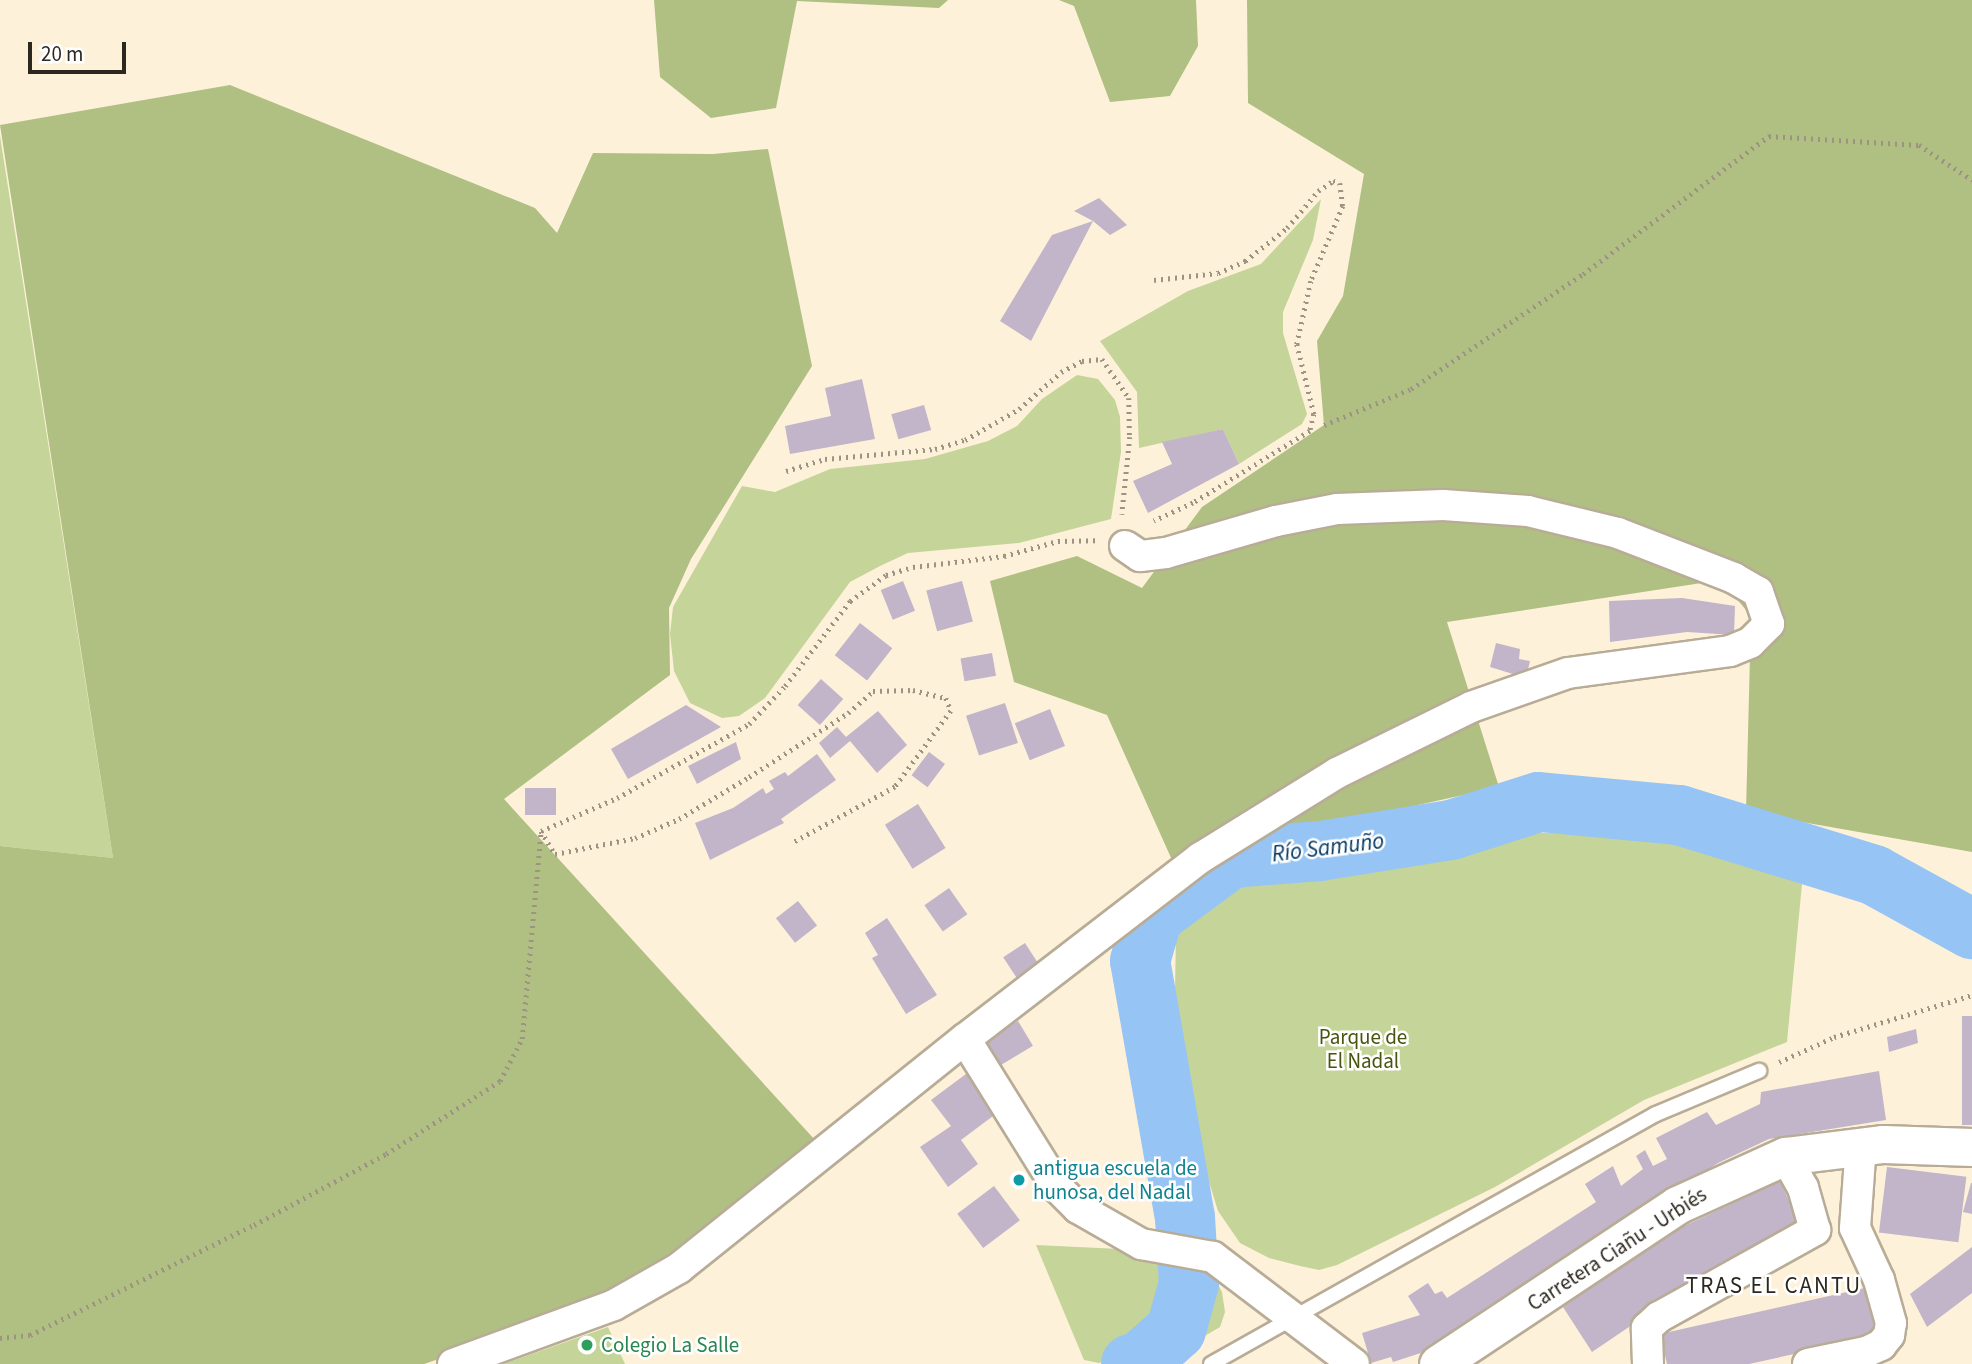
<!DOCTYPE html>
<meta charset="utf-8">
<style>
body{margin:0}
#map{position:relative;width:1972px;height:1364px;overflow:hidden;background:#fef1da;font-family:"Source Sans 3",sans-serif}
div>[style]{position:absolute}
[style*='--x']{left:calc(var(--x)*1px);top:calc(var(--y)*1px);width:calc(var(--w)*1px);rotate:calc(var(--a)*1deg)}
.green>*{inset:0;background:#c5d498}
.forest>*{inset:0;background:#b0bf82}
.river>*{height:60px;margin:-30px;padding:0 30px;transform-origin:30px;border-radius:30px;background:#96c4f4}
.building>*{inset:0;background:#c2b4c9;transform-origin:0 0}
.path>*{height:4.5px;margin-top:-2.25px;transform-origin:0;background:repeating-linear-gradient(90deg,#9c9382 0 2px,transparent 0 7px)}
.roads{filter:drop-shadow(2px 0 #b8ac96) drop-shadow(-2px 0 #b8ac96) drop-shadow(0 2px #b8ac96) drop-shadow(0 -2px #b8ac96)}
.service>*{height:14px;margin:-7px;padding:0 7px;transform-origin:7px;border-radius:7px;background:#fff}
.minor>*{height:30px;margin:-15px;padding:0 15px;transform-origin:15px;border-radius:15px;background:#fff}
.tertiary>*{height:37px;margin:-18.5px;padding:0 18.5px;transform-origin:18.5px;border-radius:18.5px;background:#fff}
.dots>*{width:19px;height:19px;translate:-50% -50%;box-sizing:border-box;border:4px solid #fff;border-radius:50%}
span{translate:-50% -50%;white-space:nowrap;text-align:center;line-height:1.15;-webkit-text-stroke:5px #fff;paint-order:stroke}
.park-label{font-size:21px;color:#48540f}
.culture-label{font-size:21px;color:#0d838f}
.left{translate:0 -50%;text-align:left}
.street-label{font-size:21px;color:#2c281f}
.leisure-label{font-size:21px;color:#27864d}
.water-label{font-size:23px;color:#053a65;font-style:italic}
.neighbourhood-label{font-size:23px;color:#2c281f;letter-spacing:2px}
.scale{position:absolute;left:28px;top:42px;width:98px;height:32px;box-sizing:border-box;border:4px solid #2c281f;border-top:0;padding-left:9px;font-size:21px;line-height:24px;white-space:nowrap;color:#2c281f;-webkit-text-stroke:5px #fff;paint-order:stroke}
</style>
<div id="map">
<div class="green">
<div style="clip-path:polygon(0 136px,113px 858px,0 846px)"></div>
<div style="clip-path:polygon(1321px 199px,1313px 240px,1283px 312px,1283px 333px,1307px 414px,1302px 424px,1239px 464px,1223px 429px,1139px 448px,1137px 392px,1100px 341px,1188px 291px,1261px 264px)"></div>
<div style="clip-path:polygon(1077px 375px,1098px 379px,1115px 400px,1120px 417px,1121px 452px,1111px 519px,1019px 543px,908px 553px,880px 566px,850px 582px,765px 698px,739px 716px,722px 718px,690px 703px,674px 671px,670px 634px,673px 607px,742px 486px,775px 492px,830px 469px,925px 459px,988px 441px,1017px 426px,1042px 399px)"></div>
<div style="clip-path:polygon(1523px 833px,1614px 833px,1684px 844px,1802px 884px,1787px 1042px,1644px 1100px,1495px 1187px,1337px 1265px,1319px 1270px,1300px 1266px,1269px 1258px,1240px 1243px,1218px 1211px,1186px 1107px,1175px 989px,1176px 934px,1185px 913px,1234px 881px,1401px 863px)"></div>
<div style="clip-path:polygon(1036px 1245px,1120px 1249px,1208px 1266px,1222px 1292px,1225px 1312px,1220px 1327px,1203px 1337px,1175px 1342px,1155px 1329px,1119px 1357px,1099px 1363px,1084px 1360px)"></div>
<div style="clip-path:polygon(608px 1327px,625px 1364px,504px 1364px)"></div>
</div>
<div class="forest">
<div style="clip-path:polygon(654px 0,948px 0,939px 8px,797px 1px,776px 108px,711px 118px,660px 77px)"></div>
<div style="clip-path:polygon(1059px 0,1196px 0,1198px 46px,1170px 96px,1110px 102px,1074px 6px)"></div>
<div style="clip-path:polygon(1247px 0,1972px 0,1972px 852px,1746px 812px,1751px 616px,1721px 580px,1447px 622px,1499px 787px,1172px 860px,1107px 715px,1014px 682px,990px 581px,1077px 556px,1142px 588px,1202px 507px,1324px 425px,1317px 341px,1343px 296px,1364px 174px,1248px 103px)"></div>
<div style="clip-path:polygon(230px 85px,535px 208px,557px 233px,593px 153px,713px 154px,768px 149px,812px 366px,691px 559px,669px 608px,670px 675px,504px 799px,815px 1140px,749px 1206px,643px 1276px,519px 1331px,424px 1364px,0 1364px,0 846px,113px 858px,0 125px)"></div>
</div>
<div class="river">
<div style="--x:1131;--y:1364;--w:9;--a:-13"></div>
<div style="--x:1140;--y:1362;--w:48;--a:-41.6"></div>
<div style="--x:1176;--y:1330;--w:49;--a:-74.5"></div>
<div style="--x:1189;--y:1283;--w:65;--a:-93.5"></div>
<div style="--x:1185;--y:1218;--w:261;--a:-99.9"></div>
<div style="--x:1140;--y:961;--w:47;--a:-73.9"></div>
<div style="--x:1153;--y:916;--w:97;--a:-36.6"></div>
<div style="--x:1231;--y:858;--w:89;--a:-4.5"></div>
<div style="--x:1320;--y:851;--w:133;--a:-9.1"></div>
<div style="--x:1451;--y:830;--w:92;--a:-17.7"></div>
<div style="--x:1539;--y:802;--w:141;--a:5.3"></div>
<div style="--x:1679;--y:815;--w:204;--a:17.1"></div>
<div style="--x:1874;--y:875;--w:112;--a:28.9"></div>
</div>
<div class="building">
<div style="clip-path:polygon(1099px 198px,1127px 225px,1110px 235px,1093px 221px,1031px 341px,1000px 321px,1052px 235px,1093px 221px,1074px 211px)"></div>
<div style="clip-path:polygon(862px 379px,875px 439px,790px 454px,785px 426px,831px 416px,825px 388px)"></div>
<div style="left:924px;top:405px;width:26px;height:34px;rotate:74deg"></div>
<div style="clip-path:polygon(1223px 429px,1239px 464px,1148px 513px,1133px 481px,1172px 464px,1162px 442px)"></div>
<div style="left:903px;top:581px;width:32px;height:24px;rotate:68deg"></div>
<div style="left:962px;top:581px;width:42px;height:37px;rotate:75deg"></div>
<div style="clip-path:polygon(1682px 598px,1735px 606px,1734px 635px,1687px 632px,1610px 642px,1609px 601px)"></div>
<div style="left:860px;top:623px;width:41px;height:41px;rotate:38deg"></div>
<div style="clip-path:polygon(1496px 643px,1520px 649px,1519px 659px,1530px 661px,1526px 678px,1490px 667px)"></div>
<div style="left:992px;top:653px;width:23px;height:32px;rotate:80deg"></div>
<div style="left:821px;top:679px;width:30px;height:35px;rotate:42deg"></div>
<div style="left:1005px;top:703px;width:42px;height:41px;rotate:72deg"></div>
<div style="clip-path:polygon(686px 705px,721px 727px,628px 779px,611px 749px)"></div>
<div style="left:1050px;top:709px;width:40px;height:38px;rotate:68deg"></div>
<div style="clip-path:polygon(878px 711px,907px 745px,877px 773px,850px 741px,830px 758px,819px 743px,837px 727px,846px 737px)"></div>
<div style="clip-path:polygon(736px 742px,741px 759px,697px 784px,688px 766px)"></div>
<div style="left:929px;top:752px;width:20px;height:29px;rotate:37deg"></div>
<div style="clip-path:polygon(817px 754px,836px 780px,781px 819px,784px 823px,710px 860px,695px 823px,733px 808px,763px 788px,766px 794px,774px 789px,769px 781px,785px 772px,788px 776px)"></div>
<div style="left:556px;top:788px;width:27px;height:31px;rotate:90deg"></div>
<div style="left:918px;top:804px;width:52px;height:39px;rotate:58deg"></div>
<div style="left:949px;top:888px;width:32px;height:30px;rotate:55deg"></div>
<div style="left:798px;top:901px;width:31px;height:28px;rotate:52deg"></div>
<div style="clip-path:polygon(887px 918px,937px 995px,906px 1014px,872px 958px,878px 955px,865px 933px)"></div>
<div style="left:1025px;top:943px;width:24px;height:26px;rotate:57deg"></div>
<div style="left:1972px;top:1016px;width:109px;height:10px;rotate:90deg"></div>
<div style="left:1018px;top:1021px;width:29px;height:45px;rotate:59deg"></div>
<div style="clip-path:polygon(1916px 1029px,1918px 1043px,1889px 1052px,1887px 1037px)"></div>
<div style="clip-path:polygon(974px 1068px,1001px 1110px,961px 1140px,978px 1164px,948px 1187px,920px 1147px,951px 1126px,931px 1100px)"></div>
<div style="clip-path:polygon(1879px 1071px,1886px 1120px,1769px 1139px,1718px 1163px,1433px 1349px,1393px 1362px,1391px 1357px,1371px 1363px,1362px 1333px,1420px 1315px,1408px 1296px,1428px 1283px,1435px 1294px,1442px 1291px,1447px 1298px,1596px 1202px,1585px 1184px,1613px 1166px,1621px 1186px,1643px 1169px,1636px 1156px,1645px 1150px,1653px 1166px,1667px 1159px,1656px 1138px,1707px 1112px,1716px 1125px,1760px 1104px,1761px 1092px)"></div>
<div style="left:1887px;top:1167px;width:80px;height:66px;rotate:7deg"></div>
<div style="clip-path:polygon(1780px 1181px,1800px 1225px,1660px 1306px,1592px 1352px,1563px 1307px,1663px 1236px)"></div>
<div style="clip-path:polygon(1971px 1183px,1972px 1183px,1972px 1214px,1963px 1212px)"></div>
<div style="left:994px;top:1186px;width:43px;height:46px;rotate:53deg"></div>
<div style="clip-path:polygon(1972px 1247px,1972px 1293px,1927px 1327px,1910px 1294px)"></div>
<div style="clip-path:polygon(1869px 1287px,1880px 1335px,1749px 1364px,1667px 1364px,1660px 1334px)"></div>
</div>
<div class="path">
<div style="--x:1154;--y:280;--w:64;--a:-6.2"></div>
<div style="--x:1218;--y:273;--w:30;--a:-24"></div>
<div style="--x:1245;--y:261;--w:53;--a:-38.2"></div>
<div style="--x:1287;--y:228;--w:48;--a:-50"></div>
<div style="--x:1318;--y:191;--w:18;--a:-34"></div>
<div style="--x:1333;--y:181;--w:7;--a:16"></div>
<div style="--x:1340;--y:183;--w:23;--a:83"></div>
<div style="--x:1343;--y:206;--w:82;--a:113.1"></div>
<div style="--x:1311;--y:281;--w:65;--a:102.5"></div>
<div style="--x:1297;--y:344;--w:72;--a:76.3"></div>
<div style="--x:1314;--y:414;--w:17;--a:103"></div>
<div style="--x:1310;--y:431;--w:137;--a:148.4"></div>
<div style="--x:1193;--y:503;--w:43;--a:155.2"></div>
<div style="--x:1324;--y:425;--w:94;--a:-22.5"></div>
<div style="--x:1411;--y:389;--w:207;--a:-33.8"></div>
<div style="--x:1583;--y:274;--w:232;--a:-36.6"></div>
<div style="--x:1769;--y:136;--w:150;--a:3.4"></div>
<div style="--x:1919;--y:145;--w:64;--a:33.4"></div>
<div style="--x:786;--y:471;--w:41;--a:-17.1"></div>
<div style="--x:825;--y:459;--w:110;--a:-5.2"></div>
<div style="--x:935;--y:449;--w:31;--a:-17"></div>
<div style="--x:965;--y:440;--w:62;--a:-29.9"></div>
<div style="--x:1019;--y:409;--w:56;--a:-41.4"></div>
<div style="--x:1061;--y:372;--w:24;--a:-28"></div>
<div style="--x:1082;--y:361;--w:20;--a:-6"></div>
<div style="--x:1102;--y:359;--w:47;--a:55.3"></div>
<div style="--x:1129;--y:398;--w:39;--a:89"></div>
<div style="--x:1130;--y:437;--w:78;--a:95.9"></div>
<div style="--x:541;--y:831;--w:27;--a:59"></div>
<div style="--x:555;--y:854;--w:82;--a:-11.3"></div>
<div style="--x:635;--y:838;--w:48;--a:-23.4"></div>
<div style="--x:679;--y:819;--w:82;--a:-31"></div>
<div style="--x:749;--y:777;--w:118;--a:-32.9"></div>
<div style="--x:848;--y:713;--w:33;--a:-41"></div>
<div style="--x:873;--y:691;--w:40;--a:-1.4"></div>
<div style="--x:913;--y:690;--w:34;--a:14"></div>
<div style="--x:946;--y:698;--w:14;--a:69"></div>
<div style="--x:951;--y:711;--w:94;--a:126.4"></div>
<div style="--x:895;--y:787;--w:115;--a:151.4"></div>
<div style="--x:541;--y:831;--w:83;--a:-23.5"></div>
<div style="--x:617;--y:798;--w:151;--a:-29.3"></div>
<div style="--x:749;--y:724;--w:52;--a:-46.5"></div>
<div style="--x:785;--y:686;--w:107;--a:-52.6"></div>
<div style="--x:850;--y:601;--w:44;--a:-35.8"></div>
<div style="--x:886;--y:575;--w:28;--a:-17"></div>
<div style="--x:913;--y:567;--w:92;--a:-6.9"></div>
<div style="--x:1004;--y:556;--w:56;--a:-15.5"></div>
<div style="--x:1058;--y:541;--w:39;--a:-1"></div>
<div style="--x:1779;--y:1062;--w:60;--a:-24.4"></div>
<div style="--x:1834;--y:1037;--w:144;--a:-16.9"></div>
<div style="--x:0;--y:1338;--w:30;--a:-6"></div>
<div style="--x:30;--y:1335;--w:250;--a:-26.2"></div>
<div style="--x:254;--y:1225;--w:150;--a:-28.3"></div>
<div style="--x:386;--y:1154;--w:135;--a:-32.6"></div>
<div style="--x:500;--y:1081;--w:47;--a:-62.4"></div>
<div style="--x:522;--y:1039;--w:209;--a:-84.8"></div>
</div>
<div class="roads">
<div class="service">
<div style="--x:1211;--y:1364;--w:510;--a:-29.33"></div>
<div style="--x:1656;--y:1114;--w:112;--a:-22.7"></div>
</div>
<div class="minor">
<div style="--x:965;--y:1039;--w:174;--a:58.1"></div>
<div style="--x:1057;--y:1187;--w:30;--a:45"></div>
<div style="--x:1078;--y:1208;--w:73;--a:29.7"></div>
<div style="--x:1141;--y:1244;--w:73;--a:10.2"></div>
<div style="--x:1213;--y:1257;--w:177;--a:37.2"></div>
<div style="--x:453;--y:1364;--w:171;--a:-20.1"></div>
<div style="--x:614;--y:1305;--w:75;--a:-29.6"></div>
<div style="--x:679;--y:1268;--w:366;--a:-38.7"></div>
<div style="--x:965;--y:1039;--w:297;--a:-37.6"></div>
<div style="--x:1200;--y:858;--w:161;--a:-31.8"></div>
<div style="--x:1337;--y:773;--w:149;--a:-26.2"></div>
<div style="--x:1471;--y:707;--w:103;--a:-19.3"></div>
<div style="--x:1568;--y:673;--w:163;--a:-7.7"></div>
<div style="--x:1730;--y:651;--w:22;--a:-22"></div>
<div style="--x:1750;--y:643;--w:27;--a:-45"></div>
<div style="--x:1769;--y:624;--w:34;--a:-109"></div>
<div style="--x:1758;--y:592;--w:28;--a:-150"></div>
<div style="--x:1734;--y:578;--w:124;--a:-158.8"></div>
<div style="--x:1618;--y:533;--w:93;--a:-166.3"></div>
<div style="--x:1528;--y:511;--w:85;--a:-176"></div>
<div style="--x:1443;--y:505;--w:106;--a:177.8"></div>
<div style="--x:1337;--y:509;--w:62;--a:168.9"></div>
<div style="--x:1276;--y:521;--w:115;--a:163.8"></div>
<div style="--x:1166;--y:553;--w:26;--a:173"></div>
<div style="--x:1140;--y:556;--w:18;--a:-146"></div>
<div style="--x:1648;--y:1364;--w:36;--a:-92"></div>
<div style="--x:1647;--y:1328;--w:16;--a:-43"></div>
<div style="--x:1659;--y:1317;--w:179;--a:-29.1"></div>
<div style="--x:1815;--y:1230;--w:44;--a:-105.9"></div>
<div style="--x:1803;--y:1188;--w:37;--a:-119"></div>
<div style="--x:1808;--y:1364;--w:59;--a:-11.7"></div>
<div style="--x:1866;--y:1352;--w:17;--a:-25"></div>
<div style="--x:1881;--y:1345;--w:13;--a:-51"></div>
<div style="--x:1889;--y:1335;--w:12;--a:-81"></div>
<div style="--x:1891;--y:1323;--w:45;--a:-105.6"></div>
<div style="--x:1879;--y:1280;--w:57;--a:-114.8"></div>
<div style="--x:1855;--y:1228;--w:83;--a:-85.9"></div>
</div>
<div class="tertiary">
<div style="--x:1438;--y:1364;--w:287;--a:-33.6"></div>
<div style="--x:1677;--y:1205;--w:119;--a:-24.4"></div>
<div style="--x:1785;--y:1156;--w:99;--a:-7"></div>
<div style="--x:1883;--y:1144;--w:89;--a:1.9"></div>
</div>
</div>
<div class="dots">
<div style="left:1019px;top:1180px;background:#0f9aa8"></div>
<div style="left:587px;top:1345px;background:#2e9e5b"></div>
</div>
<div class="park-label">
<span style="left:1363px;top:1049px">Parque de<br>El Nadal</span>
</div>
<div class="culture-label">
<span class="left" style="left:1033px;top:1180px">antigua escuela de<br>hunosa, del Nadal</span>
</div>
<div class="street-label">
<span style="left:1617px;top:1249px;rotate:-33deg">Carretera Ciañu - Urbiés</span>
</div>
<div class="leisure-label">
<span class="left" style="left:601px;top:1345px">Colegio La Salle</span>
</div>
<div class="water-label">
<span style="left:1328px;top:848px;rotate:-7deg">Río Samuño</span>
</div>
<div class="neighbourhood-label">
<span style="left:1774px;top:1286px">TRAS EL CANTU</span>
</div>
<div class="scale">20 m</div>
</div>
